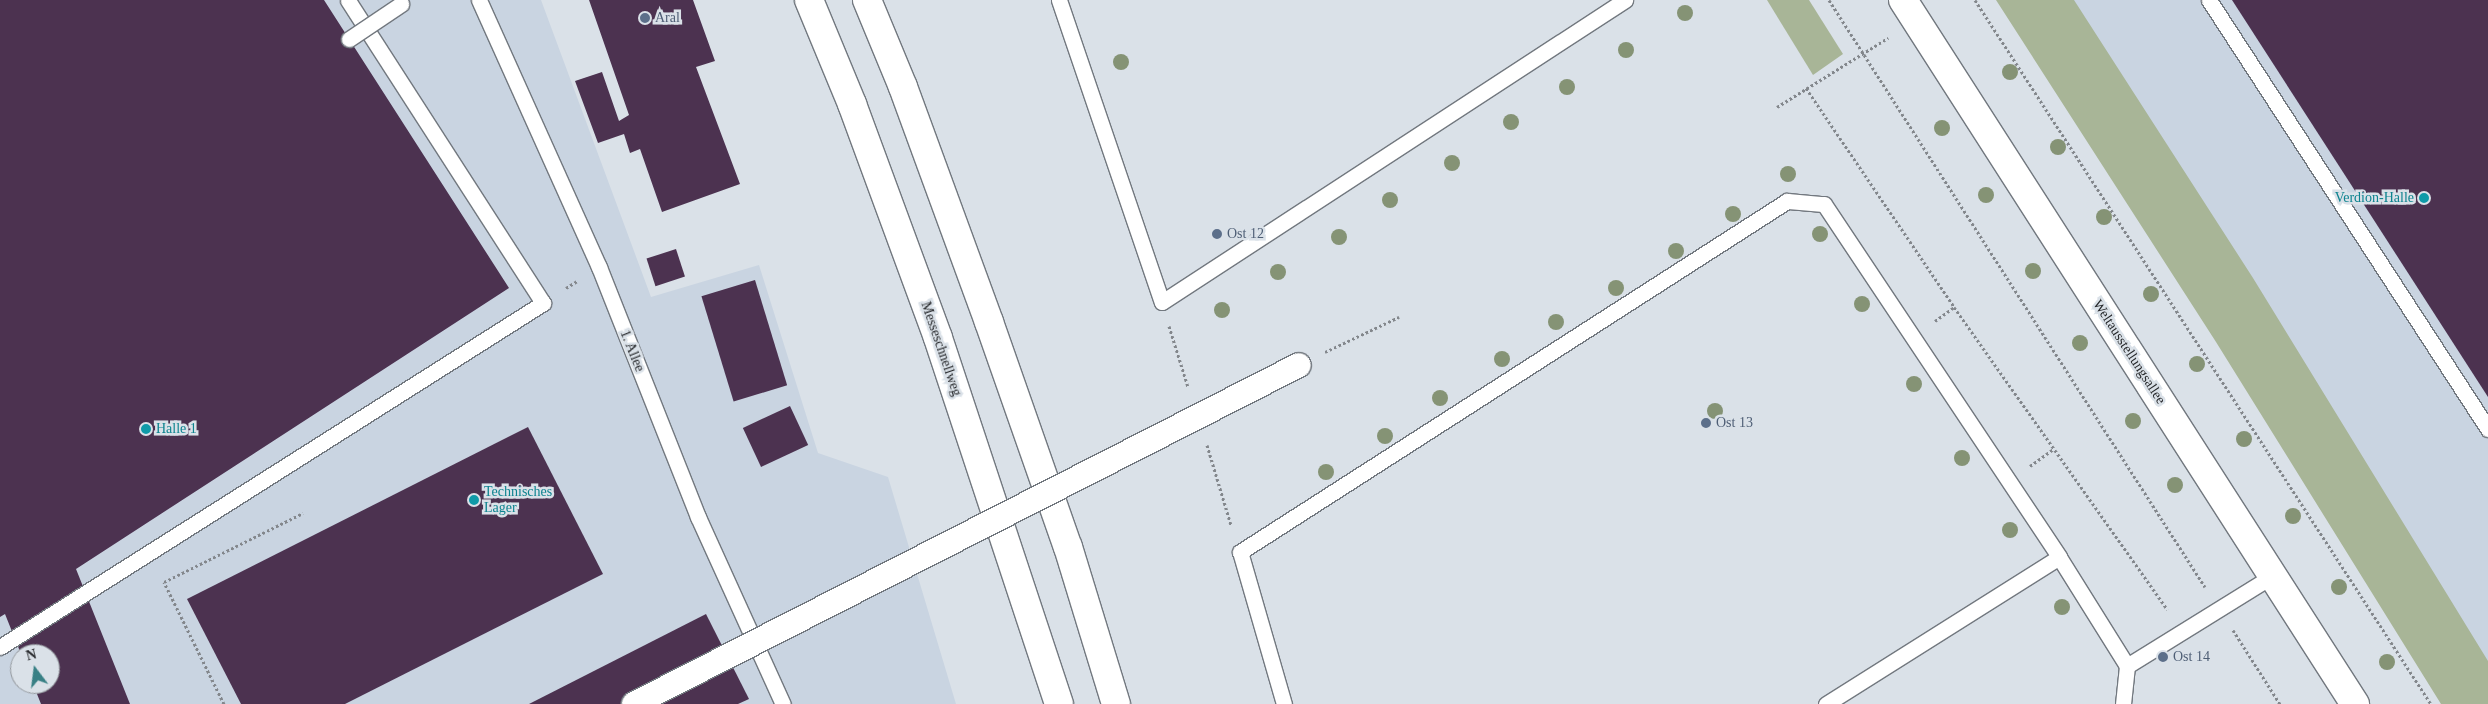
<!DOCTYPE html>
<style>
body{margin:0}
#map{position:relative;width:2488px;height:704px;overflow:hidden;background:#dae1e8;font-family:"Times New Roman",serif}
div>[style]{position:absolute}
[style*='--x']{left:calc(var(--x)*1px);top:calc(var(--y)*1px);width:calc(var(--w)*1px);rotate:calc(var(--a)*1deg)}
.built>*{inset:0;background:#c9d4e1}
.green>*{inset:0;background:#a8b597}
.building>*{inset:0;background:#4c3250;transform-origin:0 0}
.path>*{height:3px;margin-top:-1.5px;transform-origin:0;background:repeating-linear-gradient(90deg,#83878c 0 2.5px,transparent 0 5px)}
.roads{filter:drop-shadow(1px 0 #72787f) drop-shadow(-1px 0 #72787f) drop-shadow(0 1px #72787f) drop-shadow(0 -1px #72787f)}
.service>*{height:15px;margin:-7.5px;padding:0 7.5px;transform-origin:7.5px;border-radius:7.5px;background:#fff}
.secondary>*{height:28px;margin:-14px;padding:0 14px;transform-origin:14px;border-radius:14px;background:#fff}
.trunk>*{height:28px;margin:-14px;padding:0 14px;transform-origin:14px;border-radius:14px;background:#fff}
.bridges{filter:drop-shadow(1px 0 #72787f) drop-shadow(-1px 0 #72787f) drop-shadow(0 1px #72787f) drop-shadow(0 -1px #72787f)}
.service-bridge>*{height:15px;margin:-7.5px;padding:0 7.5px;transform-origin:7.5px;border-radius:7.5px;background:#fff}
.pedestrian-bridge>*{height:24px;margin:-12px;padding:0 12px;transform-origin:12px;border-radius:12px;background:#fff}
.trees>*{width:16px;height:16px;margin:-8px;border-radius:50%;background:#859375}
.dots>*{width:14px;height:14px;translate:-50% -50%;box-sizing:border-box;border:2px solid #dae1e8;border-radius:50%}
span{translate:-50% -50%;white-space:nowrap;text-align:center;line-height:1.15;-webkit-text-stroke:5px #dae1e8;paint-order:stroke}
.service-label{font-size:14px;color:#4e5e75}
.left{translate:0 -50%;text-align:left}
.culture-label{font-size:14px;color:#0d838f}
.right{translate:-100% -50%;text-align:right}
.street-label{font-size:14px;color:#25272a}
.north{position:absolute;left:10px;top:644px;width:50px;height:50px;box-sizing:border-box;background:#dae1e8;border:1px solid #92979c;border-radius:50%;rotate:345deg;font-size:14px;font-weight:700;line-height:20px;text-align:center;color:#25272a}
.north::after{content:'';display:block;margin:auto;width:18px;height:22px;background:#388085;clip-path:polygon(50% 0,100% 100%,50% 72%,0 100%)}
</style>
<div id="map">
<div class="built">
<div style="clip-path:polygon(evenodd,0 0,541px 0,651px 297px,759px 265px,818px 453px,888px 477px,956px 704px,0 704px,0 0,20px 654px,50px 654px,50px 684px,20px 684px,20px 654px)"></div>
<div style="clip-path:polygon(2032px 0,2488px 0,2488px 704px)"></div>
</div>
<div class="green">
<div style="clip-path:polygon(1767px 0,1809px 0,1843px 54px,1813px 75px)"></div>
<div style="clip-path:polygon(1996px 0,2074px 0,2253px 278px,2488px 661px,2488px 704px,2441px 704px,2216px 342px)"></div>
</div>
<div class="building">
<div style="clip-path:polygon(0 0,324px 0,509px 288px,76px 569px,130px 704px,41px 704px,33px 684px,50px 684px,50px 654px,21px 654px,5px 614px,0 617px)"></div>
<div style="clip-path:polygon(589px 0,693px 0,715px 61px,696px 67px,740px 184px,662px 212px,640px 149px,630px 153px,624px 134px,598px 143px,575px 81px,602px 72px,619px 121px,629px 115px)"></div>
<div style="clip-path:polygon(2232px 0,2488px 0,2488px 397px)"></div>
<div style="left:676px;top:249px;width:29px;height:31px;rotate:72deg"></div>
<div style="left:755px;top:280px;width:110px;height:56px;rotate:73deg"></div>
<div style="left:790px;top:406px;width:43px;height:52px;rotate:65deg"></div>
<div style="clip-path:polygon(528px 427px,603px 574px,345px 704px,241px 704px,187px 599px)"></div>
<div style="clip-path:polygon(706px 614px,749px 699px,738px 704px,529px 704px)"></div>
</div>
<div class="path">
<div style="--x:1829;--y:0;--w:697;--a:57.36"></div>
<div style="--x:1975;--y:0;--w:839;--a:57.07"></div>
<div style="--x:1806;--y:88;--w:264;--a:55.9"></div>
<div style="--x:1954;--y:307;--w:370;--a:54.8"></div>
<div style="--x:1777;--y:107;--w:131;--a:-31.9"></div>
<div style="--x:566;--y:288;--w:13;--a:-32"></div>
<div style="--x:1935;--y:321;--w:24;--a:-36"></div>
<div style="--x:1169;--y:326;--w:64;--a:72.7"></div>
<div style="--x:1325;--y:352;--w:82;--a:-25.3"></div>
<div style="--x:1207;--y:445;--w:84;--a:73.3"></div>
<div style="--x:2030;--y:466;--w:29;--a:-36"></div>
<div style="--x:2233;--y:630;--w:88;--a:57.6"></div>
<div style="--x:224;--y:704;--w:136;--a:-116.2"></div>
<div style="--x:164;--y:582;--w:155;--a:-26.4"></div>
</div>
<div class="roads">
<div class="service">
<div style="--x:479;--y:0;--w:293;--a:65.8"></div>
<div style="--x:599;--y:267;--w:269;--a:68.4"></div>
<div style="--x:698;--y:517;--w:205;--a:65.6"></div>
<div style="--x:1059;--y:0;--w:319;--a:71.2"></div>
<div style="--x:1162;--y:302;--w:553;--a:-33.12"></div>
<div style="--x:2209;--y:0;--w:512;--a:56.96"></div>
<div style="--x:0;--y:647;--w:643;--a:-32.35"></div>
<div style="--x:543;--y:303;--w:360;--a:-122.8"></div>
<div style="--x:2127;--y:666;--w:173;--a:-31.8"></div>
<div style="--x:1284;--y:704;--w:158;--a:-106.1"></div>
<div style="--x:1240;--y:552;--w:650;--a:-32.69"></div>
<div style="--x:1787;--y:201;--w:37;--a:5"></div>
<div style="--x:1824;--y:204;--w:424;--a:56.3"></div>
<div style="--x:1826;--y:704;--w:275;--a:-32.2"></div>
<div style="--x:2059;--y:557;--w:128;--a:58"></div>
<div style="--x:2127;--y:666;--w:38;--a:96"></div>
</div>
<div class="secondary">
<div style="--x:1903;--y:0;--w:837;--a:57.3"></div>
</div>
<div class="trunk">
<div style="--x:809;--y:0;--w:113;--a:67.5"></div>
<div style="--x:852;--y:104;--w:249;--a:69.8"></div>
<div style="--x:938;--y:338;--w:385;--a:71.7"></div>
<div style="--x:867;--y:0;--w:94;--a:67.5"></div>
<div style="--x:903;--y:87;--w:250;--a:69.9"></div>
<div style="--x:989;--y:322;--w:238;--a:70.7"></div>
<div style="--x:1068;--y:547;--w:164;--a:73"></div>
</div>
</div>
<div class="bridges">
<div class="service-bridge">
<div style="--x:349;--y:39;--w:63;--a:-33.9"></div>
</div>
<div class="pedestrian-bridge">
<div style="--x:634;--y:704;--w:746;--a:-27.01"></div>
</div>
</div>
<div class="trees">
<div style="left:1685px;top:13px"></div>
<div style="left:1626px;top:50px"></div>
<div style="left:1121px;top:62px"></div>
<div style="left:2010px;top:72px"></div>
<div style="left:1567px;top:87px"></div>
<div style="left:1511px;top:122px"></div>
<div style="left:1942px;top:128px"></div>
<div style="left:2058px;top:147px"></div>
<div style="left:1452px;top:163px"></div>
<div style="left:1788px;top:174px"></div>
<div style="left:1986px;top:195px"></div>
<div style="left:1390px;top:200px"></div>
<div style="left:1733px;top:214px"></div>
<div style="left:2104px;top:217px"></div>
<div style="left:1820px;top:234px"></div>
<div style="left:1339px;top:237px"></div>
<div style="left:1676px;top:251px"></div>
<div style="left:2033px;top:271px"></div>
<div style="left:1278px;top:272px"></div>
<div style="left:1616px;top:288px"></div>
<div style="left:2151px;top:294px"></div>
<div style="left:1862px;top:304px"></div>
<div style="left:1222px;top:310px"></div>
<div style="left:1556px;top:322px"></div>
<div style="left:2080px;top:343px"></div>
<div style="left:1502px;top:359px"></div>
<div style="left:2197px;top:364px"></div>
<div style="left:1914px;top:384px"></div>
<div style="left:1440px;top:398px"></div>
<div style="left:1715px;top:411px"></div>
<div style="left:2133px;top:421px"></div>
<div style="left:1385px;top:436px"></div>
<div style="left:2244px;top:439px"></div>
<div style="left:1962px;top:458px"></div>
<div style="left:1326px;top:472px"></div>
<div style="left:2175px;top:485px"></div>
<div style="left:2293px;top:516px"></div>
<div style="left:2010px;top:530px"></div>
<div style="left:2339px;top:587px"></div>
<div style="left:2062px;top:607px"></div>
<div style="left:2387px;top:662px"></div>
</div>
<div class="dots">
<div style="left:645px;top:18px;background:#5c6f8a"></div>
<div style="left:2424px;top:198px;background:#0f9aa8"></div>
<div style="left:1217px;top:234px;background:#5c6f8a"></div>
<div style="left:1706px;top:423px;background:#5c6f8a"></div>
<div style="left:146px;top:429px;background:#0f9aa8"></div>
<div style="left:474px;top:500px;background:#0f9aa8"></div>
<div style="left:2163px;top:657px;background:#5c6f8a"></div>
</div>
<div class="service-label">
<span class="left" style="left:655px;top:18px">Aral</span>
<span class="left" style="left:1227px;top:234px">Ost 12</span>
<span class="left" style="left:1716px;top:423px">Ost 13</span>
<span class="left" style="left:2173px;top:657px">Ost 14</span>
</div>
<div class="culture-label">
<span class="right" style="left:2414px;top:198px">Verdion-Halle</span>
<span class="left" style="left:156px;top:429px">Halle 1</span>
<span class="left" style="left:484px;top:500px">Technisches<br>Lager</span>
</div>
<div class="street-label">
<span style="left:941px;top:349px;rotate:71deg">Messeschnellweg</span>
<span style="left:632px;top:351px;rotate:68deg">1. Allee</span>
<span style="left:2129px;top:352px;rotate:57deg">Weltausstellungsallee</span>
</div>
<div class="north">N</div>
</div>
